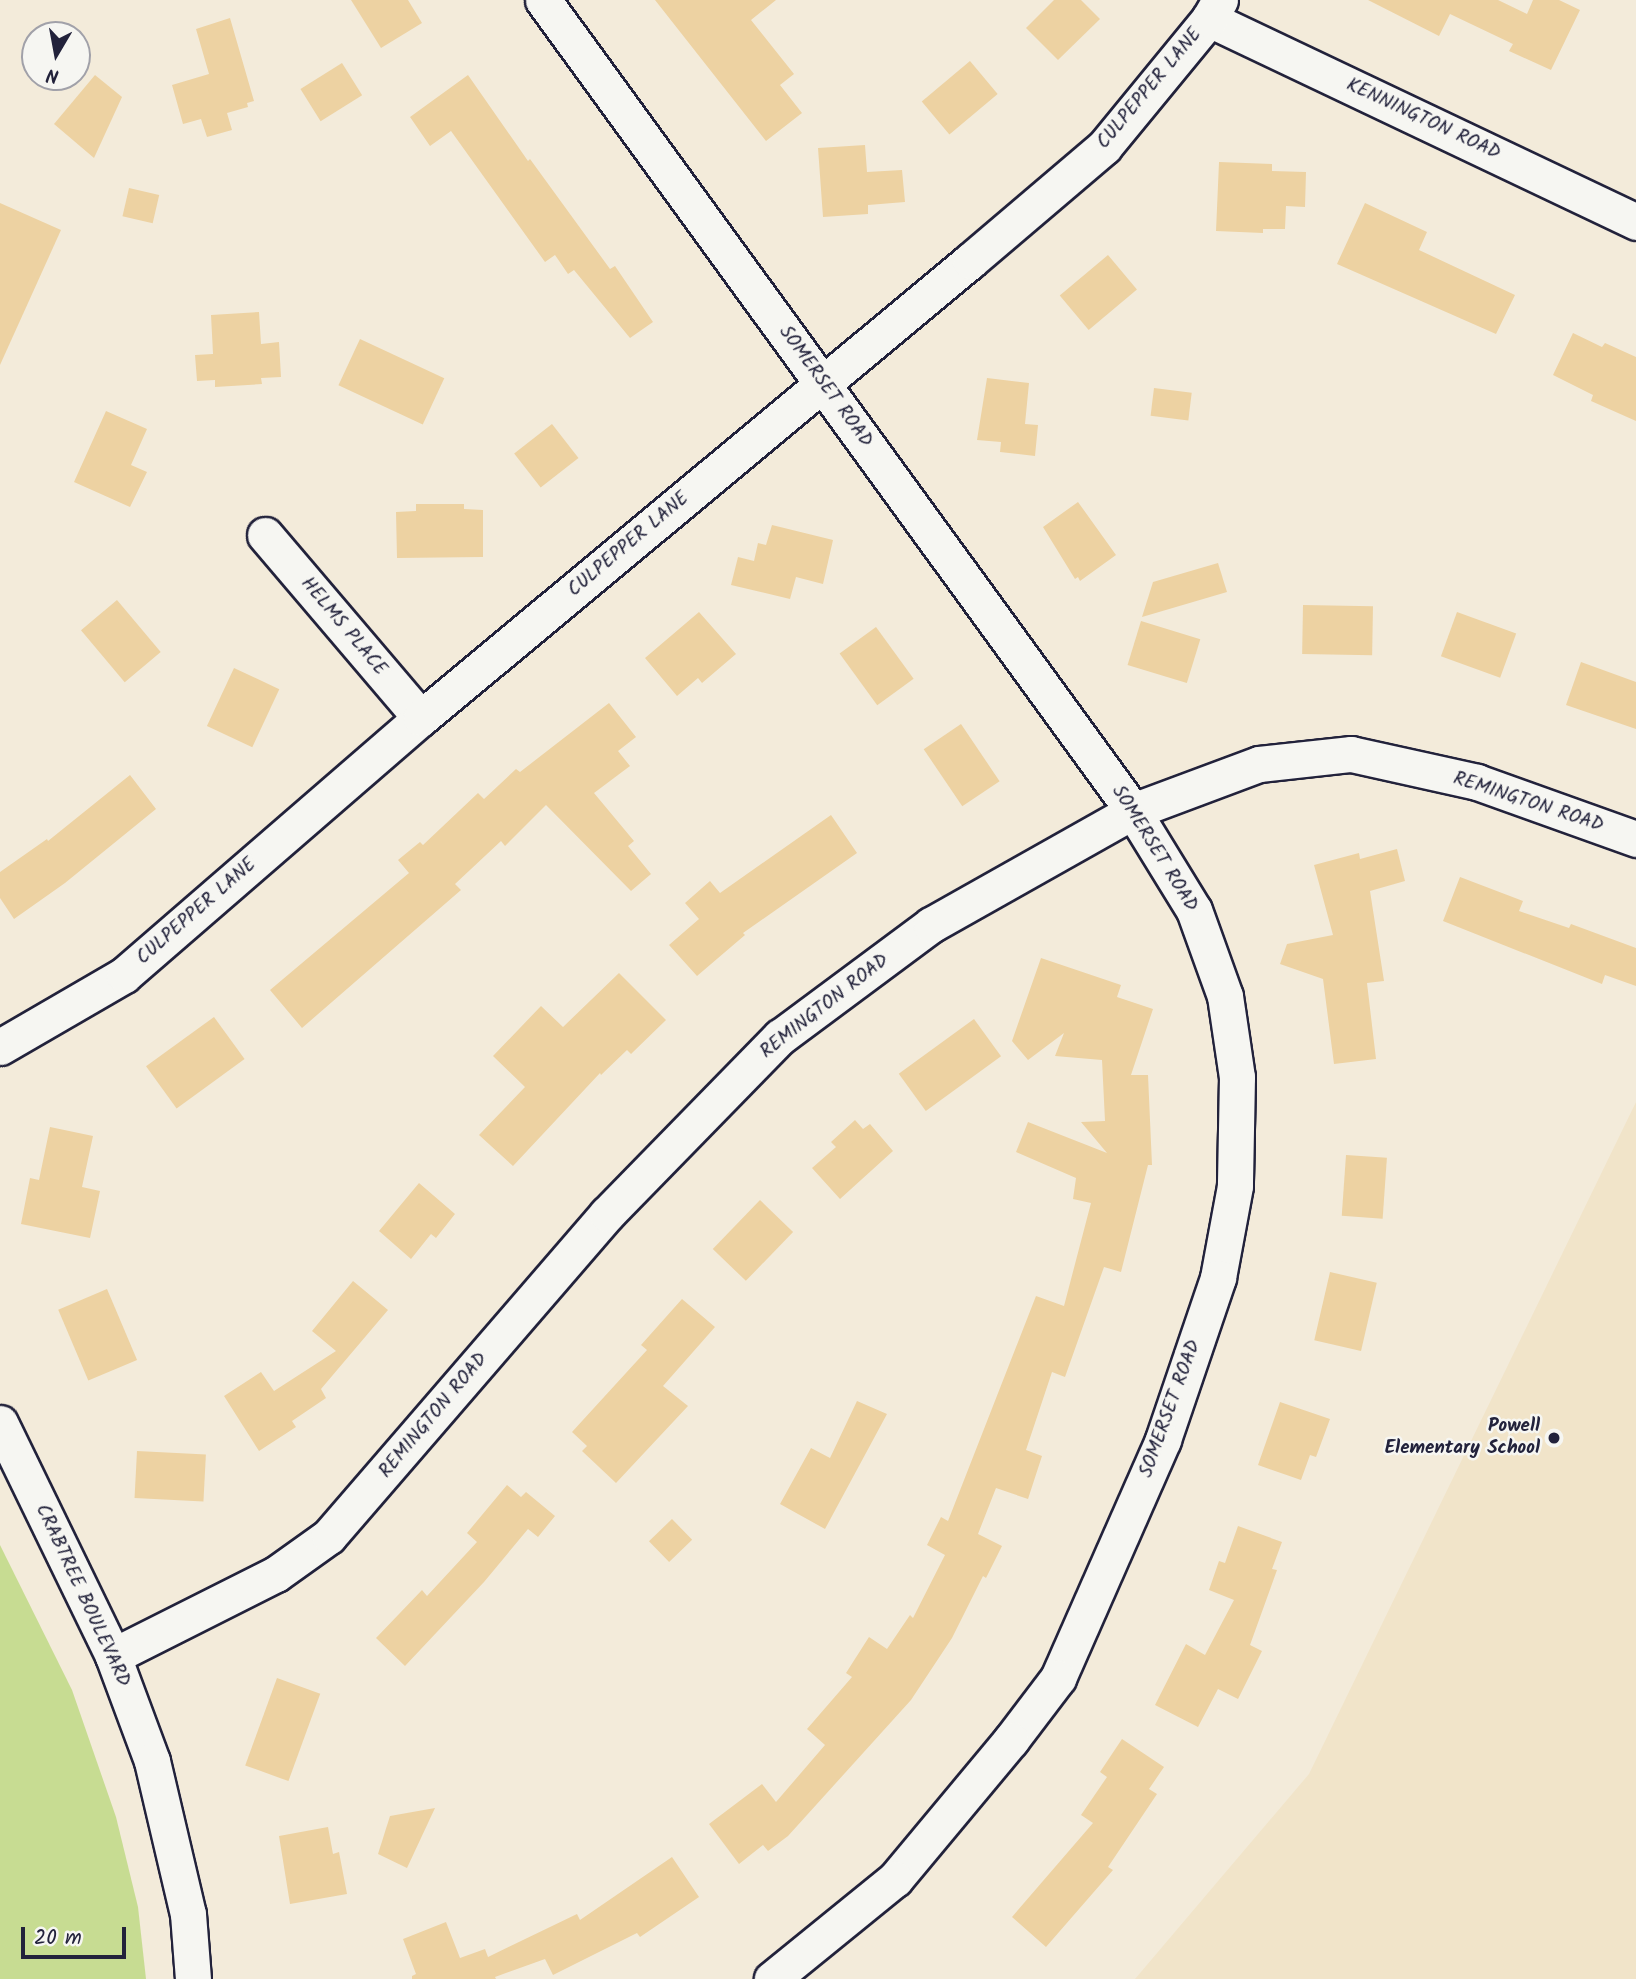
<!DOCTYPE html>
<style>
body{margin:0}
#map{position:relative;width:1636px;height:1979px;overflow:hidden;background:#f3ebda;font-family:Kalam,sans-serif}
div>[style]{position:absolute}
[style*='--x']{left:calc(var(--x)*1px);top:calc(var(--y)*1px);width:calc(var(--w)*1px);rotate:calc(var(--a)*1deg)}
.built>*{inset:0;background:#f1e4c9}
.green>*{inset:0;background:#c7dc92}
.building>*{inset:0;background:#edd2a2;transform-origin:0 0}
.roads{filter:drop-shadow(2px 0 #22223b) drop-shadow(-2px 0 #22223b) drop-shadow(0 2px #22223b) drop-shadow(0 -2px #22223b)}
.minor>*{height:35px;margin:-17.5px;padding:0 17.5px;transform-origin:17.5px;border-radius:17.5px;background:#f6f6f2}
.dots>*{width:19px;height:19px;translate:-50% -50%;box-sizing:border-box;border:4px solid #f6f6f2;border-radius:50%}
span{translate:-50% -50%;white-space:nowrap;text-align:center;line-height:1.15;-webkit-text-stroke:5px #f6f6f2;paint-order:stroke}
.street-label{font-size:19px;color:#22223b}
.poi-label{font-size:19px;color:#22223b;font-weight:700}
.right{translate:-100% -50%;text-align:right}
.north{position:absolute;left:21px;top:21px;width:70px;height:70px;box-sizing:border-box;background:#f6f6f2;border:2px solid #a1a1a9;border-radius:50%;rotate:190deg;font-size:19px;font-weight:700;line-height:28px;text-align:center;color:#22223b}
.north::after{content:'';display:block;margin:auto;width:24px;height:32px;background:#22223b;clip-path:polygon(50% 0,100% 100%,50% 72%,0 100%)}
.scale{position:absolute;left:21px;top:1927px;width:105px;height:32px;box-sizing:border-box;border:4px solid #22223b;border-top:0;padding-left:9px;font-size:21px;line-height:24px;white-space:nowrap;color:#22223b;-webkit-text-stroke:5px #f6f6f2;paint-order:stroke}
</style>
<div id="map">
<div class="built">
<div style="clip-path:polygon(1636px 1102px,1636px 1979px,1135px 1979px,1309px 1774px)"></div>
</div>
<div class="green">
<div style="clip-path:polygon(0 1545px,72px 1690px,116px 1817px,138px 1907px,146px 1979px,0 1979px)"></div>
</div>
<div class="building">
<div style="clip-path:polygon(351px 0,408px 0,422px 23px,381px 48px)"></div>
<div style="clip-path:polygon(655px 0,776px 0,751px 20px,794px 74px,780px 85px,802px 113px,766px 141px)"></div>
<div style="clip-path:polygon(1054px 0,1081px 0,1100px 19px,1058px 60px,1026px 28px)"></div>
<div style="clip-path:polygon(1368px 0,1498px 0,1527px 14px,1533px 0,1559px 0,1580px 10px,1551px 70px,1509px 51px,1513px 44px,1450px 14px,1439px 36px)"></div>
<div style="clip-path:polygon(230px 18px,254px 101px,247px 103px,248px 107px,227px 113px,232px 130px,207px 137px,201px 119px,183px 124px,172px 85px,209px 74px,196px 29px)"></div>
<div style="left:970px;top:61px;width:43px;height:63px;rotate:50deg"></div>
<div style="left:342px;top:63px;width:38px;height:49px;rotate:58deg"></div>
<div style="clip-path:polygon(95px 75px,122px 97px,94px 158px,54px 124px)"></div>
<div style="clip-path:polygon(468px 75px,528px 161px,530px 159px,610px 269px,615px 266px,653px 322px,630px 338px,574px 270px,568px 274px,555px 255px,545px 262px,451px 131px,430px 146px,410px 117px)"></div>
<div style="clip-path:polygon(865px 145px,867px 172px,902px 170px,905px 202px,868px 205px,868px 214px,823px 217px,818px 148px)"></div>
<div style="clip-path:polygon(1219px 162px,1272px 164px,1272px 171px,1306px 172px,1305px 207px,1286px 206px,1285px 229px,1263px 229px,1263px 233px,1216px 231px)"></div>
<div style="left:129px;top:188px;width:31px;height:29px;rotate:13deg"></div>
<div style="clip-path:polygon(0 203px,61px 230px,0 365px)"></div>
<div style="clip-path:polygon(1365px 203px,1427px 232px,1419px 250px,1515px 295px,1496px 334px,1337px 264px)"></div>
<div style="left:1108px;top:255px;width:45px;height:63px;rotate:50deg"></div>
<div style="clip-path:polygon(259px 312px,261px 344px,279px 342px,281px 377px,261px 378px,262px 384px,215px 387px,215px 380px,197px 381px,195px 355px,213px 354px,211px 315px)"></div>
<div style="clip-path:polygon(1573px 333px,1602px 347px,1605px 343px,1636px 357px,1636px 421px,1591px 401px,1593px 395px,1553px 375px)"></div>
<div style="left:360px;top:339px;width:93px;height:51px;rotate:25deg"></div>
<div style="clip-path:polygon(987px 378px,1029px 383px,1025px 424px,1038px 425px,1035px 456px,1000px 452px,1001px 442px,977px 440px)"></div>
<div style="left:1154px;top:388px;width:38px;height:28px;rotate:7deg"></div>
<div style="clip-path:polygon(106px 411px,147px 429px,131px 465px,147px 472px,130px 507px,74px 482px)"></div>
<div style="left:552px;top:424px;width:43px;height:48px;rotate:52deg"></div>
<div style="clip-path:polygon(1078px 502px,1116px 555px,1080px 581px,1078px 577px,1075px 579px,1043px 527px)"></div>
<div style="clip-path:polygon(416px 504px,464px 504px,464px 509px,483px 510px,483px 557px,397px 558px,396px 512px,416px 511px)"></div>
<div style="clip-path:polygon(772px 525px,833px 540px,823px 584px,796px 577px,790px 599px,731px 585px,738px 557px,754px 561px,758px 543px,766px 545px)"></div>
<div style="clip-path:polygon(1218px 563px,1227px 592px,1142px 617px,1153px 582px)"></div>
<div style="left:117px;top:600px;width:68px;height:47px;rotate:50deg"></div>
<div style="left:1303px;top:605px;width:70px;height:49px;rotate:1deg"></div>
<div style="clip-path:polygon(699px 612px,736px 654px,702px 683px,698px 678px,677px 696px,645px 658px)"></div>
<div style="left:1457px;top:612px;width:63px;height:47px;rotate:20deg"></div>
<div style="left:1141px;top:621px;width:62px;height:46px;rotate:17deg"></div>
<div style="left:876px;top:627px;width:64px;height:45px;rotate:54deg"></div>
<div style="clip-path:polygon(1581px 662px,1636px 682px,1636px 729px,1566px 705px)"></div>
<div style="left:234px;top:668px;width:50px;height:64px;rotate:25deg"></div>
<div style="clip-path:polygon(609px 703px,636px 737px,618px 751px,630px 766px,594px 793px,634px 841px,628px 846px,651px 874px,631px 891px,546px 805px,505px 846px,501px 841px,455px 884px,461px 890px,302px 1028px,270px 990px,409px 873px,398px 860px,420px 842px,423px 845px,478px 793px,484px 799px,516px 769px,520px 772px)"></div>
<div style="left:961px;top:724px;width:69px;height:45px;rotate:56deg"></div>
<div style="clip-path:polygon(130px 775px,156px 809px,65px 883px,14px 919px,0 898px,0 872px,47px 839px,48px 841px)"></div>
<div style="clip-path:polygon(831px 815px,857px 853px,743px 933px,745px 935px,697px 976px,669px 945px,699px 919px,685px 903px,710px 881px,720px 893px)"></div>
<div style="clip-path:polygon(1397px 849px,1405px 881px,1370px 891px,1384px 981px,1367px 983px,1376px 1059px,1334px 1064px,1323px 979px,1280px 964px,1287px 944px,1333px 935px,1314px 865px,1359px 853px,1360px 859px)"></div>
<div style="clip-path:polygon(1460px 877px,1523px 901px,1519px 911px,1569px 928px,1571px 924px,1636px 948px,1636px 986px,1605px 975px,1602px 984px,1443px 921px)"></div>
<div style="clip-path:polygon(1041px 958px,1121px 985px,1117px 997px,1153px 1009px,1131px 1075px,1148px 1075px,1152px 1165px,1148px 1165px,1121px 1272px,1104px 1267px,1065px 1377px,1052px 1372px,1026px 1450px,1042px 1456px,1028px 1499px,996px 1488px,978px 1534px,1002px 1546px,986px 1578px,983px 1576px,952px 1638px,911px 1700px,788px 1836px,768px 1851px,763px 1845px,739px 1864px,709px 1824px,762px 1784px,776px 1802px,825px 1745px,807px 1729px,852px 1677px,846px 1673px,869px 1637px,887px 1649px,910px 1615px,913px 1618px,945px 1555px,927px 1545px,941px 1517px,948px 1521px,1036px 1296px,1064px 1306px,1091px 1203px,1073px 1199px,1076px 1178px,1016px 1152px,1028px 1122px,1107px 1153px,1081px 1122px,1105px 1121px,1102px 1060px,1055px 1056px,1064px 1033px,1028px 1060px,1012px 1041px)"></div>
<div style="clip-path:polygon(619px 973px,666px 1020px,631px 1054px,627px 1050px,601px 1075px,600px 1073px,513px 1166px,479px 1135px,525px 1087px,493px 1056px,541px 1006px,563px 1027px)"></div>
<div style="left:214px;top:1017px;width:52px;height:84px;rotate:54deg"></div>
<div style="left:974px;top:1019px;width:46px;height:93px;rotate:54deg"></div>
<div style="clip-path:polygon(855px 1120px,863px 1129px,870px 1124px,893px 1151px,840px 1199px,812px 1168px,836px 1147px,831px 1142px)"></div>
<div style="clip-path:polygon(50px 1127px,93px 1136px,82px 1187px,100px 1191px,90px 1238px,21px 1224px,30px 1178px,39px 1180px)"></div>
<div style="left:1346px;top:1155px;width:41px;height:61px;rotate:4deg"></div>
<div style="clip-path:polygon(419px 1183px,455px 1214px,436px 1238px,431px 1234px,411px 1259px,379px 1231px)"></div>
<div style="left:760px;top:1200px;width:46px;height:68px;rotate:44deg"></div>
<div style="left:1330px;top:1272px;width:48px;height:70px;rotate:13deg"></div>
<div style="clip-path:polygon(353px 1281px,388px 1310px,321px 1389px,326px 1398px,292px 1421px,296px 1427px,259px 1451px,224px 1396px,261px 1372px,274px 1391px,336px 1351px,312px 1331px)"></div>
<div style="left:107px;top:1289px;width:77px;height:53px;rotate:67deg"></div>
<div style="clip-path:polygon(682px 1299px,715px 1327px,663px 1386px,688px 1406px,616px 1483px,582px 1451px,587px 1446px,572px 1432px,647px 1350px,641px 1345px)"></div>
<div style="clip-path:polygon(857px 1401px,887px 1414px,825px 1529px,780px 1504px,811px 1448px,830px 1458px)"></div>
<div style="clip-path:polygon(1280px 1402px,1330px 1419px,1316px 1457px,1310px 1455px,1301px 1480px,1258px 1465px)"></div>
<div style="left:137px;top:1451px;width:69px;height:47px;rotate:3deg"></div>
<div style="clip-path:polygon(507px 1485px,521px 1497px,526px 1492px,555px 1516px,538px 1537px,528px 1529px,484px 1582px,405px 1666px,376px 1638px,422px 1590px,427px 1596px,477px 1542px,467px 1533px)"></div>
<div style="left:672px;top:1519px;width:29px;height:32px;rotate:46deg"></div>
<div style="clip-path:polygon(1238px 1526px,1282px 1542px,1272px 1569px,1277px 1570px,1250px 1645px,1262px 1651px,1238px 1699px,1218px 1689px,1198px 1727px,1155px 1705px,1186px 1644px,1205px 1655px,1234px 1600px,1209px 1590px,1219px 1561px,1225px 1563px)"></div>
<div style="left:277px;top:1678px;width:46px;height:93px;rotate:20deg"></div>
<div style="clip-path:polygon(1122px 1739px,1164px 1767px,1149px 1789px,1157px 1794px,1108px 1867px,1113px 1870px,1046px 1947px,1012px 1917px,1093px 1823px,1081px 1815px,1107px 1777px,1100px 1772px)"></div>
<div style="clip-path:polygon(435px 1808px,407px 1868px,378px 1854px,390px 1816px)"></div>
<div style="clip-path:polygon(328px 1827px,333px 1854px,339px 1852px,347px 1894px,290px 1904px,279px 1836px)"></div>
<div style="clip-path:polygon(672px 1857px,699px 1897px,640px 1937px,637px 1933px,553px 1975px,545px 1959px,495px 1977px,496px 1979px,412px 1979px,412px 1976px,416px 1974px,403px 1939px,446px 1922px,460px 1958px,485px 1949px,488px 1957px,577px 1914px,580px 1920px)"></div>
</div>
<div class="roads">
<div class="minor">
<div style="--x:543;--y:0;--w:1003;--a:53.96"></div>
<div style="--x:1133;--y:811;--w:116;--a:58.4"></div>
<div style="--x:1194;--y:910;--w:91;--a:70.2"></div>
<div style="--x:1225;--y:996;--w:82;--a:81.6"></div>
<div style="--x:1237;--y:1077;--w:109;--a:91.1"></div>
<div style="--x:1235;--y:1186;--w:94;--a:100.5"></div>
<div style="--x:1218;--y:1278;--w:171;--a:108.8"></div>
<div style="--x:1163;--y:1440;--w:260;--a:113.8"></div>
<div style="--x:1058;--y:1678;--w:78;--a:127.2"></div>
<div style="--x:1011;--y:1740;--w:181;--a:129.8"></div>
<div style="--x:895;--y:1879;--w:159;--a:140.9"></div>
<div style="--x:1209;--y:19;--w:473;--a:25.4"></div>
<div style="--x:265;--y:535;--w:240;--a:49.6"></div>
<div style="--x:0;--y:1047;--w:143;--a:-30.1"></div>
<div style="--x:124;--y:975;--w:393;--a:-40.9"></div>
<div style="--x:421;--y:718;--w:714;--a:-39.77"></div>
<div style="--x:970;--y:261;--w:176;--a:-40.4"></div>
<div style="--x:1104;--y:147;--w:166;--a:-50.6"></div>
<div style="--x:1209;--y:19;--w:22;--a:-60"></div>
<div style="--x:0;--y:1423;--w:259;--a:64.1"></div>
<div style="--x:113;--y:1656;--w:112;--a:69.6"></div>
<div style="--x:152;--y:1761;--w:157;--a:76.8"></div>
<div style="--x:188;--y:1914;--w:65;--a:85.6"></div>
<div style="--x:113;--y:1656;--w:182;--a:-26.7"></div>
<div style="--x:276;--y:1574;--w:65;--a:-35.6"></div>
<div style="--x:329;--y:1536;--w:425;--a:-49.2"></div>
<div style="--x:607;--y:1214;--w:248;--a:-45.7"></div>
<div style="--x:780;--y:1037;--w:188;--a:-36.6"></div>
<div style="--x:931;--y:925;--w:232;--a:-29.4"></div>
<div style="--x:1133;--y:811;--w:134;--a:-20.5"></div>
<div style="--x:1259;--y:764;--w:93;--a:-6.2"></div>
<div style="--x:1351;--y:754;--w:129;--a:12.5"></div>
<div style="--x:1477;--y:782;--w:169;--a:19.7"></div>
</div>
</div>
<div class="dots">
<div style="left:1554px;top:1438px;background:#22223b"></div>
</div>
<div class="street-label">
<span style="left:1150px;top:89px;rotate:-50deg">CULPEPPER LANE</span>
<span style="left:1423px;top:120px;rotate:25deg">KENNINGTON ROAD</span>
<span style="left:825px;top:387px;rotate:54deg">SOMERSET ROAD</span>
<span style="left:629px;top:545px;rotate:-40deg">CULPEPPER LANE</span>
<span style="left:343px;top:627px;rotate:50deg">HELMS PLACE</span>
<span style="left:1528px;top:803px;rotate:18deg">REMINGTON ROAD</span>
<span style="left:1154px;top:849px;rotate:58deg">SOMERSET ROAD</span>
<span style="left:197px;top:912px;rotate:-41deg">CULPEPPER LANE</span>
<span style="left:825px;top:1007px;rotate:-38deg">REMINGTON ROAD</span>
<span style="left:1171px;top:1409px;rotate:-70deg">SOMERSET ROAD</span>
<span style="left:434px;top:1416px;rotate:-50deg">REMINGTON ROAD</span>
<span style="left:82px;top:1596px;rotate:65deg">CRABTREE BOULEVARD</span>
</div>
<div class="poi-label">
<span class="right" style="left:1540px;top:1438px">Powell<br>Elementary School</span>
</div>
<div class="north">N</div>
<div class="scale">20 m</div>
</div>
